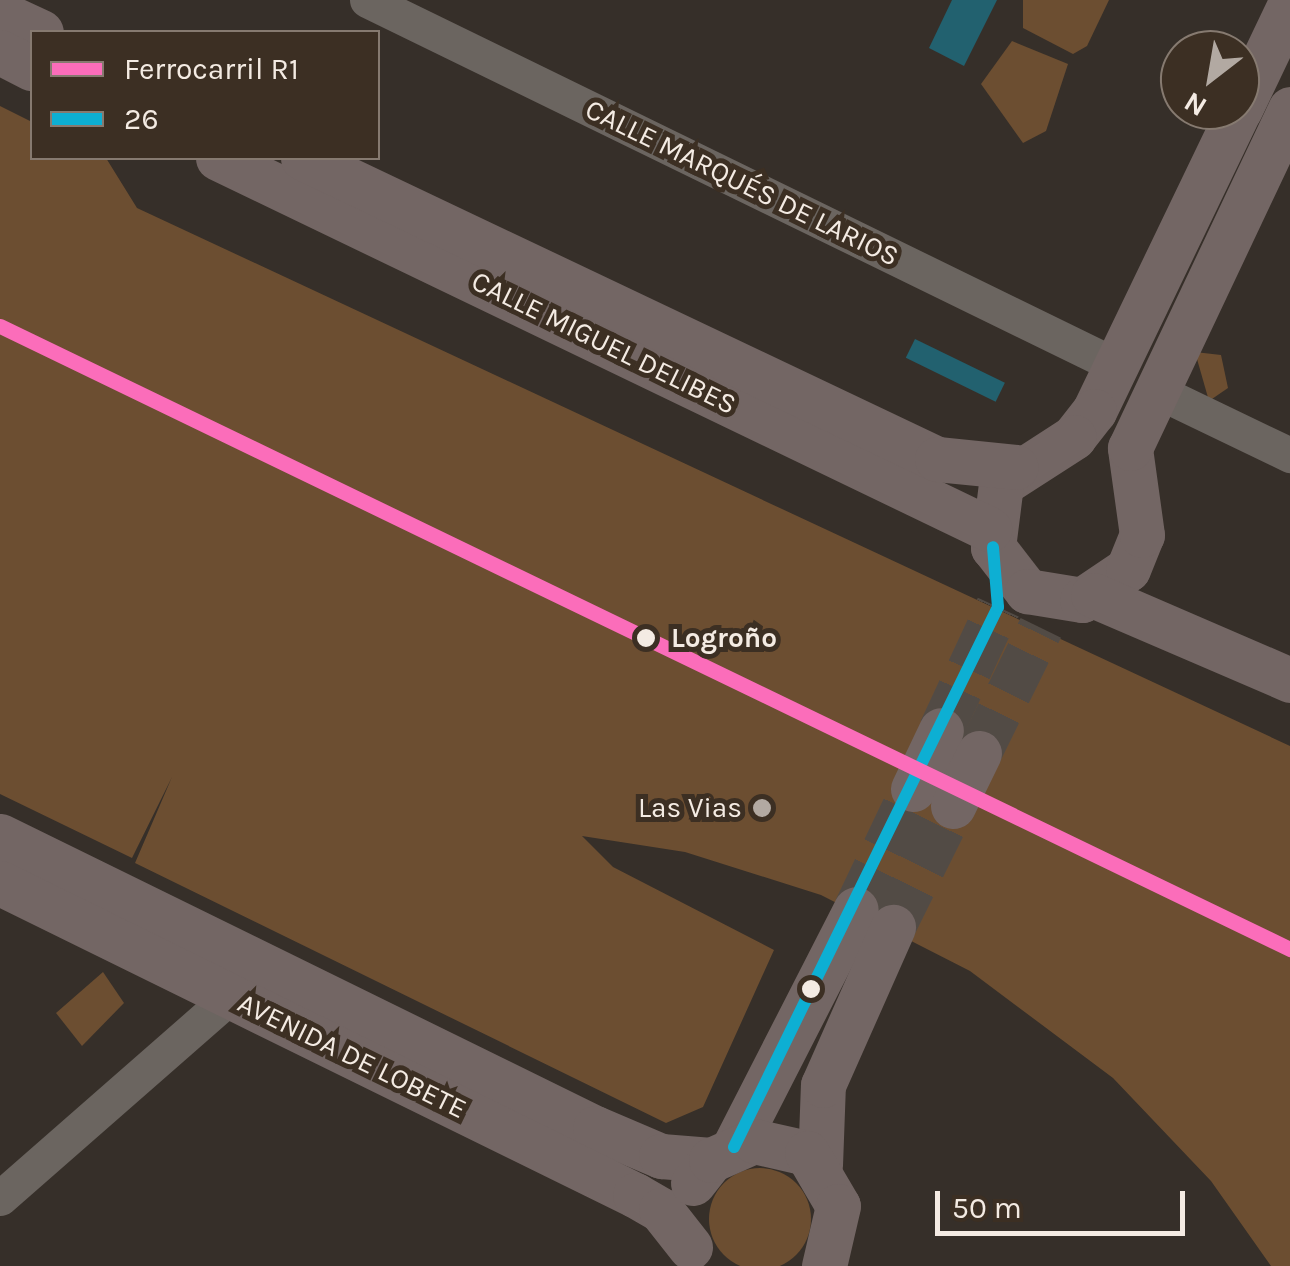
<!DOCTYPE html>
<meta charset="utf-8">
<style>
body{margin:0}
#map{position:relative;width:1290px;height:1266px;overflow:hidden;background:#362f29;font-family:Karla,sans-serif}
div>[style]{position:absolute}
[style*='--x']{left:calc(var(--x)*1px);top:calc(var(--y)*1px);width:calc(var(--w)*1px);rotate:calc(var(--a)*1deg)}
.green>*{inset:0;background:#6c4e31}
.round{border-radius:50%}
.water>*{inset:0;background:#22616f;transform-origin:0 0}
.major-tunnel>*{height:45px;margin-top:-22.5px;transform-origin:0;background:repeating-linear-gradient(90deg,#524b45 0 45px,transparent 0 67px)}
.minor>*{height:35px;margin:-17.5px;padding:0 17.5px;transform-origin:17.5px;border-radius:17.5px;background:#6b6560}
.major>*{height:45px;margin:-22.5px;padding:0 22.5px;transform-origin:22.5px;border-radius:22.5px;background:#736664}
.bus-1>*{height:12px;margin:-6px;padding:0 6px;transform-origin:6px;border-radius:6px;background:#0dafd3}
.rail-1>*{height:15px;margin:-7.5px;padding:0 7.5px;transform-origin:7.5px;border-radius:7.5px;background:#fb6dba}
.dots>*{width:28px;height:28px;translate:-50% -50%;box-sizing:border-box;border:5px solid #3c2f23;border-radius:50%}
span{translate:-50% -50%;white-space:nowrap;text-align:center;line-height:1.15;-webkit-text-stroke:10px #3c2f23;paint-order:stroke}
.street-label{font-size:28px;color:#f4ebe3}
.stop-label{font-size:28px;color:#f4ebe3;font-weight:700}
.left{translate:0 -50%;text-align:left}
.poi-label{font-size:28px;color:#f4ebe3}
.right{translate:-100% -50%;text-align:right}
.legend{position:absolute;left:30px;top:30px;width:350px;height:130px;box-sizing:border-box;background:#3c2f23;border:2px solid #867a70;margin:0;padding:12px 18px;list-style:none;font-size:30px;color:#f4ebe3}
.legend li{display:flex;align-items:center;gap:20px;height:50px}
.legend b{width:50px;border:2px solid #867a70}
.north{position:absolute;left:1160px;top:30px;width:100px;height:100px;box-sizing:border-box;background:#3c2f23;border:2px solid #867a70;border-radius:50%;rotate:211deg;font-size:28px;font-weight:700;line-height:40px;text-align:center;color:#f4ebe3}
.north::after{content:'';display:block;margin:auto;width:35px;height:45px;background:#b2a9a2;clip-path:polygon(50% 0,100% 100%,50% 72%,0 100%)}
.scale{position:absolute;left:935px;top:1191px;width:250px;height:45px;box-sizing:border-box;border:5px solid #f4ebe3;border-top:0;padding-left:12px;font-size:30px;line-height:35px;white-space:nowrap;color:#f4ebe3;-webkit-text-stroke:8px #3c2f23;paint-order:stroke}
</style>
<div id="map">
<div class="green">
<div style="clip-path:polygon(1023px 0,1109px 0,1087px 46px,1073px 54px,1023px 28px)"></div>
<div style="clip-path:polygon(1012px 41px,1068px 64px,1046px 131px,1023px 143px,981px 84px)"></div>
<div style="clip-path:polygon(0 106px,32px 122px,32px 158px,106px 158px,137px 208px,1290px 746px,1290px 1266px,1271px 1266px,1211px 1181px,1113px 1078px,970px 971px,821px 895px,685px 852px,582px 836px,613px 867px,774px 950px,703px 1107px,666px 1123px,135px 863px,172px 777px,132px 858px,0 794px)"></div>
<div style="clip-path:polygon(1195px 352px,1221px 355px,1228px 388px,1209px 401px)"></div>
<div style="clip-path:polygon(103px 972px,124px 1003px,82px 1046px,56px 1013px)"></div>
<div class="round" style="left:709px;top:1168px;width:102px;height:102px"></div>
</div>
<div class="water">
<div style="clip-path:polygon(952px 0,997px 0,964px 66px,929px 48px)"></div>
<div style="left:915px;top:339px;width:100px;height:21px;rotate:26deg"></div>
</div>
<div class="major-tunnel">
<div style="--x:941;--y:730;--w:136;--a:-65.1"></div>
<div style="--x:979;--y:753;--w:140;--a:-63.8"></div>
<div style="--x:856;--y:909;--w:133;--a:-64.6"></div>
<div style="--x:893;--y:927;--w:135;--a:-63.6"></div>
</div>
<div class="minor">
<div style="--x:367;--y:0;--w:835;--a:26.01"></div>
<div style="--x:1157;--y:391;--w:148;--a:25.7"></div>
<div style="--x:0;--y:1198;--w:307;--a:-41.2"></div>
</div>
<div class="major">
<div style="--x:0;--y:13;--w:45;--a:24.9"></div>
<div style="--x:0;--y:52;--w:36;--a:27"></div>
<div style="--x:1240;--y:109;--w:116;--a:-64.5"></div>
<div style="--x:1239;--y:110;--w:334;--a:115.7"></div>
<div style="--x:1094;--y:411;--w:33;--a:128"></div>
<div style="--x:1074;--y:437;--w:87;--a:147.2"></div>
<div style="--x:1001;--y:484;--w:64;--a:97.2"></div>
<div style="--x:993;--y:547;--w:56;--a:52.3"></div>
<div style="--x:1027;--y:591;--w:56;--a:9.3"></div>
<div style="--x:1082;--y:600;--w:55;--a:-34"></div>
<div style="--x:1128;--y:569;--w:37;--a:-68"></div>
<div style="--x:1142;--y:535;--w:88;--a:-97.9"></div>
<div style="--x:1130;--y:448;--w:375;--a:-64.7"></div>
<div style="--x:218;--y:158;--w:856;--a:25.7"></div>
<div style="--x:303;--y:158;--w:702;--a:25.4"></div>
<div style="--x:937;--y:459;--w:79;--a:5.8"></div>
<div style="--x:1093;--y:595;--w:215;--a:23.3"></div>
<div style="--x:913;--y:789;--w:65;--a:-64.6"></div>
<div style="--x:953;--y:806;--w:59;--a:-63.9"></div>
<div style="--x:0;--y:836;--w:663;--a:26.14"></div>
<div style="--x:595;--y:1128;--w:72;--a:23"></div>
<div style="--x:661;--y:1156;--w:50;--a:4.6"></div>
<div style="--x:0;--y:883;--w:708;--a:26.17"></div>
<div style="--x:635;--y:1195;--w:30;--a:30"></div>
<div style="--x:661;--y:1210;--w:47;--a:51.9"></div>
<div style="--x:734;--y:1147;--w:267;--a:-62.9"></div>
<div style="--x:820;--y:1165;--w:80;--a:-87.9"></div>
<div style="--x:823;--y:1085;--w:173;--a:-66.1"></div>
<div style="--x:693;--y:1183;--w:29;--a:-52"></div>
<div style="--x:711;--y:1160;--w:47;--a:-23.8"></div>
<div style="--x:754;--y:1141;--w:54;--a:12.8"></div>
<div style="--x:807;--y:1153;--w:61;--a:59.7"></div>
<div style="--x:838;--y:1206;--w:62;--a:103.1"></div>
</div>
<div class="bus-1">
<div style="--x:734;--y:1147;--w:601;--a:-63.95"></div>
<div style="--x:998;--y:607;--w:60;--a:-94.8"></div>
</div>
<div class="rail-1">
<div style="--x:0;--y:326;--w:1433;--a:25.78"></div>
</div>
<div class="dots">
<div style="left:646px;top:638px;background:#f4ebe3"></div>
<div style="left:762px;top:808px;background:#b2a9a2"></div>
<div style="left:811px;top:989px;background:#f4ebe3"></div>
</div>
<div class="street-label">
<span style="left:742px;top:183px;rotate:26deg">CALLE MARQUÉS DE LARIOS</span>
<span style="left:604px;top:343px;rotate:26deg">CALLE MIGUEL DELIBES</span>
<span style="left:352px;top:1056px;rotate:26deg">AVENIDA DE LOBETE</span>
</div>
<div class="stop-label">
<span class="left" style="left:671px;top:638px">Logroño</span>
</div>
<div class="poi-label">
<span class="right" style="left:742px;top:808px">Las Vias</span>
</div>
<ul class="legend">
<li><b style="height:12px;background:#fb6dba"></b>Ferrocarril R1</li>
<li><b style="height:12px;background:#0dafd3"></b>26</li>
</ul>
<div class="north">N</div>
<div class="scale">50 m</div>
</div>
